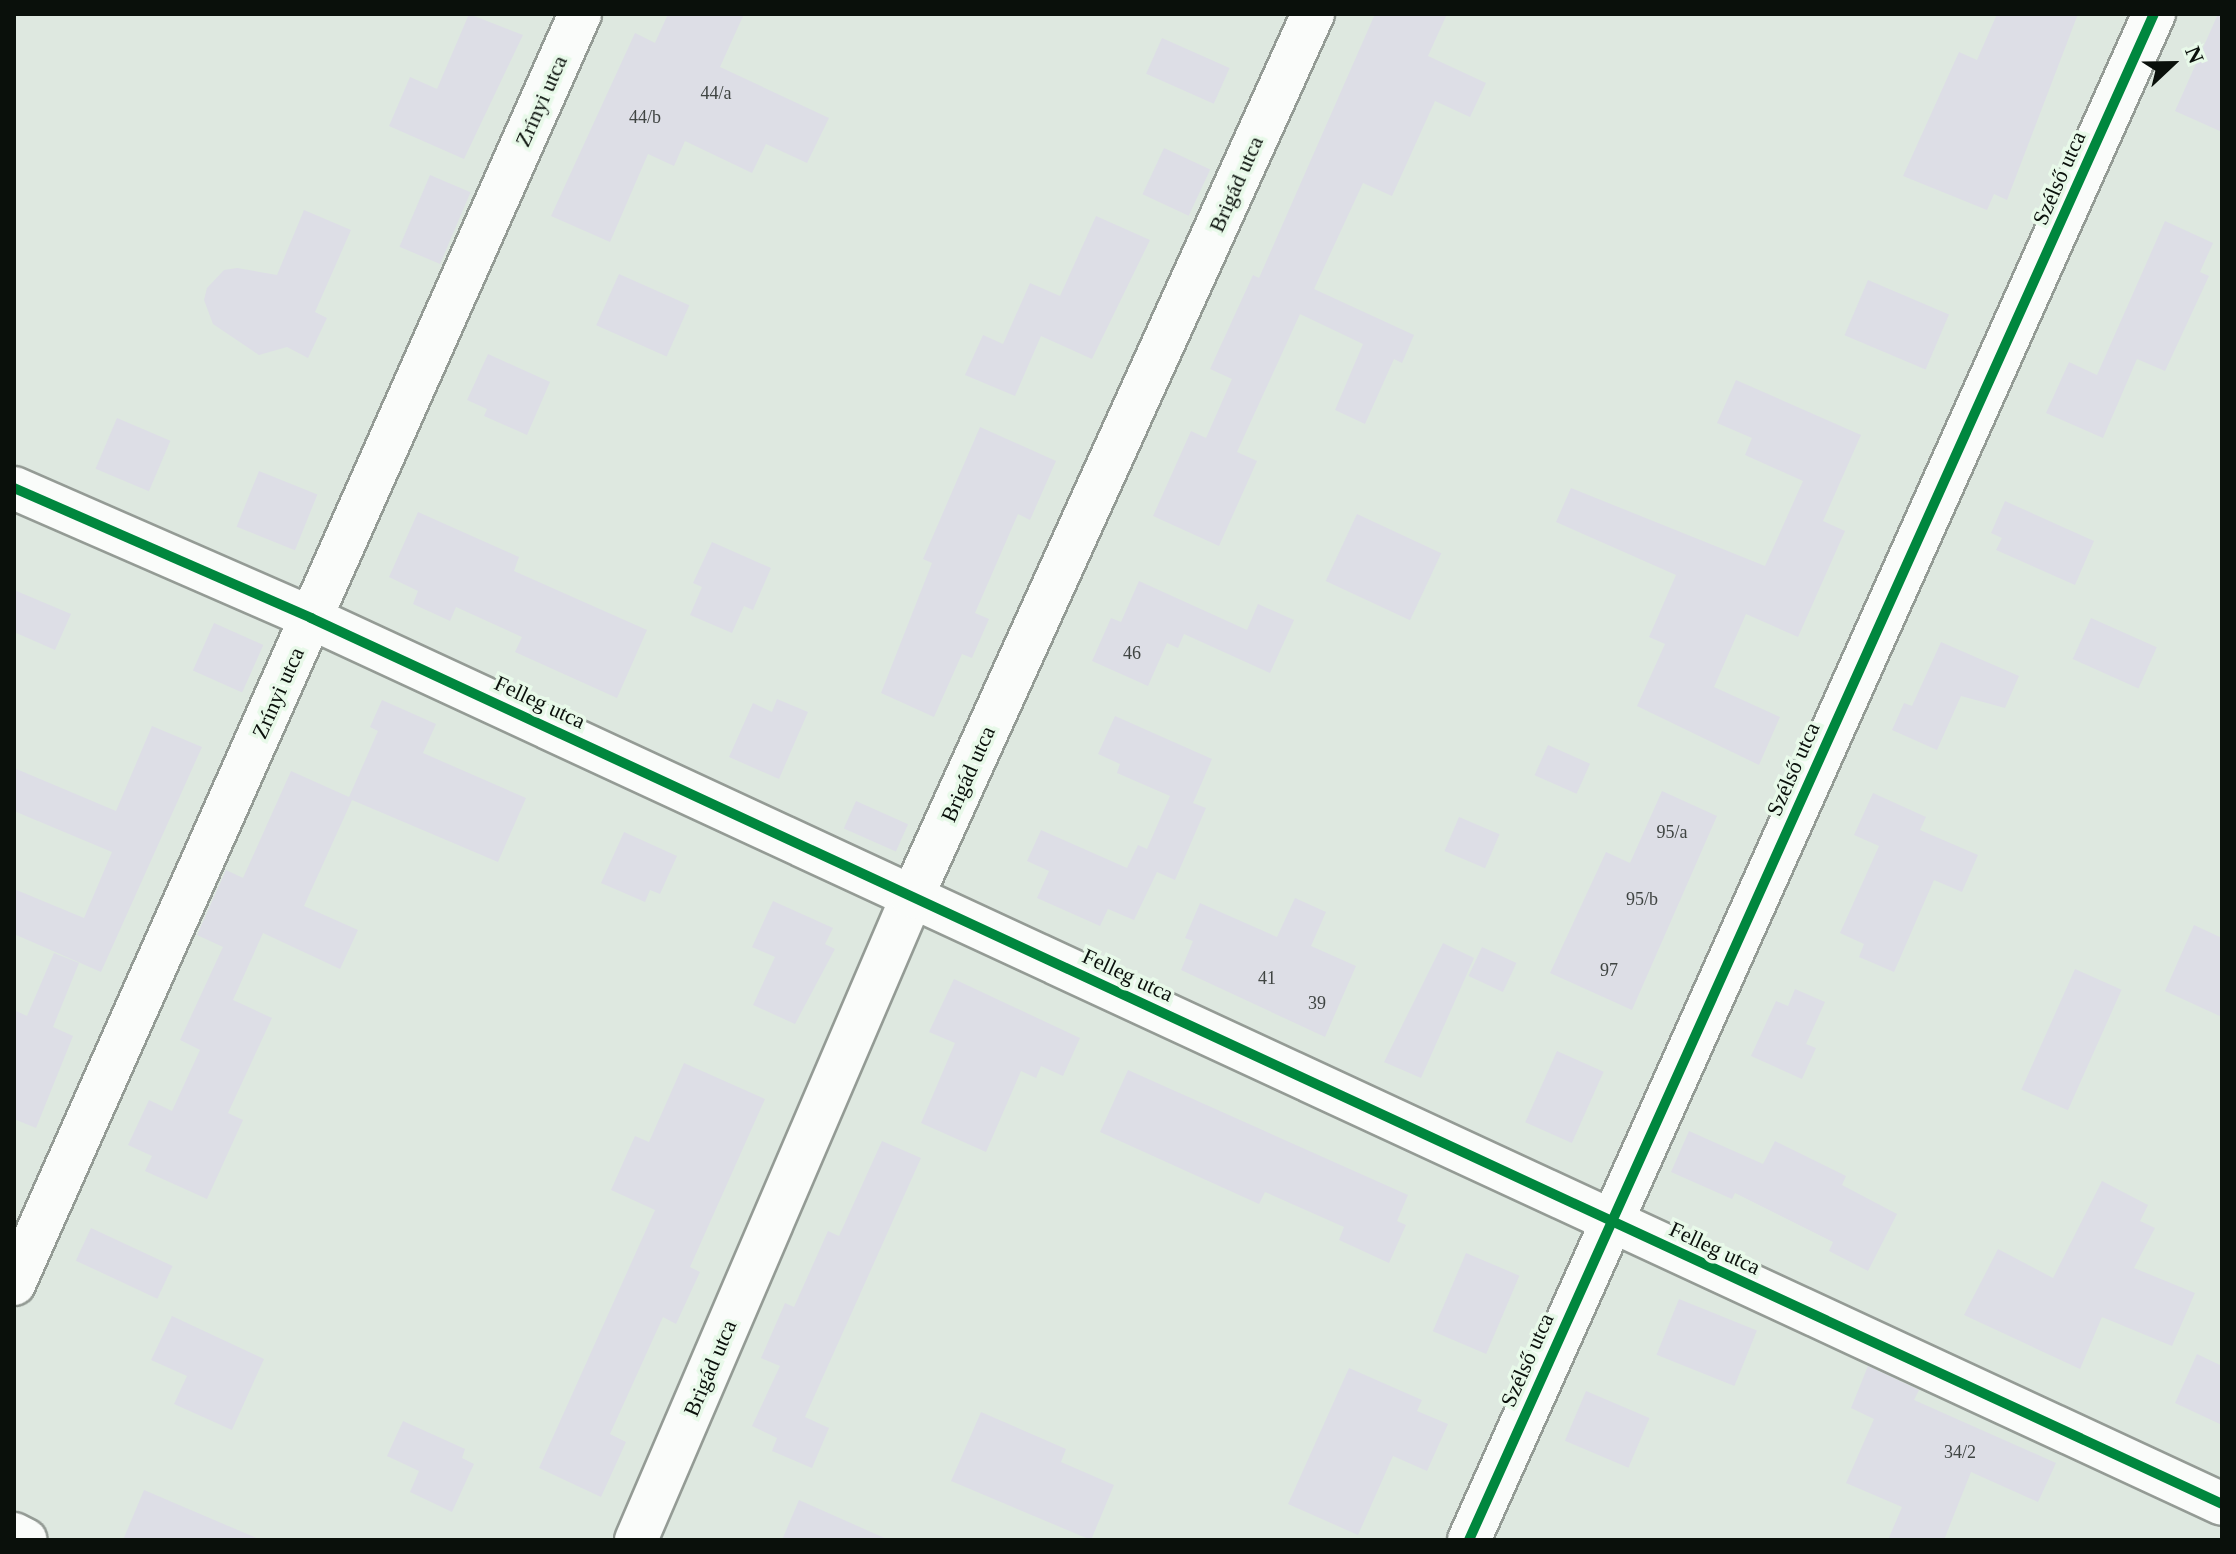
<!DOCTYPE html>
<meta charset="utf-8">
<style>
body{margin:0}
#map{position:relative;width:2236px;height:1554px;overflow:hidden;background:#dee8e0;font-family:Georgia,serif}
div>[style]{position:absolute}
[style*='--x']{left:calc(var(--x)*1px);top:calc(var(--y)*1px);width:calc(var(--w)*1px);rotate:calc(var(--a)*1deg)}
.building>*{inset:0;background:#dddee6;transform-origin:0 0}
.roads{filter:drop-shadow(2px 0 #949b95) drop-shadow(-2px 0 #949b95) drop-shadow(0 2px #949b95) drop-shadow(0 -2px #949b95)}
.minor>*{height:42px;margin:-21px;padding:0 21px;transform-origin:21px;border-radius:21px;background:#fafcfa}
.cycleway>*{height:10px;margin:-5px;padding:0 5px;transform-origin:5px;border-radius:5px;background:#00873e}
span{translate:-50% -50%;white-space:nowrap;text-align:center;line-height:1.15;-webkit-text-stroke:7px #e8f9e9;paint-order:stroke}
.number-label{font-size:18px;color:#3f4442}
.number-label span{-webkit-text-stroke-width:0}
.street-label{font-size:22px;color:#0a100b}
.frame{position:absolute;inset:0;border:16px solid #0a100b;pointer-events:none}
.north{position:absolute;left:2132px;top:24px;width:80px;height:80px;-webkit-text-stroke:6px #e8f9e9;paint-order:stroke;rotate:68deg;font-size:22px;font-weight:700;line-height:32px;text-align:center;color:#0a100b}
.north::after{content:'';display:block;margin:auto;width:28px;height:36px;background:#0a100b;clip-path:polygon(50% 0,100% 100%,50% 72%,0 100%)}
</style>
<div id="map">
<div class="building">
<div style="clip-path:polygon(469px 14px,523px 35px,464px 159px,389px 126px,410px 77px,437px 89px)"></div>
<div style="clip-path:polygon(668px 14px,744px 14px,720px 67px,829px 118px,807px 163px,766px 144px,752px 173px,685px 141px,674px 166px,648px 154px,610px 242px,551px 216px,635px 33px,655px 43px)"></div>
<div style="clip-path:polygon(1375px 14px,1447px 14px,1428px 56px,1486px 83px,1470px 117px,1435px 101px,1392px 196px,1363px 183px,1314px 289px,1414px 335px,1402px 363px,1394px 359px,1365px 424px,1335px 410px,1363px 344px,1300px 314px,1237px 452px,1257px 461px,1219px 546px,1153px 516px,1191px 431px,1206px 438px,1232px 379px,1210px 369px,1253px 275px,1259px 278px)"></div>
<div style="clip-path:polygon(1997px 14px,2078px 14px,2007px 200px,1994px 194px,1987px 210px,1903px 176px,1959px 52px,1977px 60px)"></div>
<div style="clip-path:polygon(2218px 14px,2222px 14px,2222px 132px,2175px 111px)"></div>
<div style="left:1162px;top:38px;width:74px;height:39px;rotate:24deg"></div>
<div style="left:1164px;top:148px;width:51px;height:51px;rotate:25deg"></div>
<div style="left:430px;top:175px;width:44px;height:78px;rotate:23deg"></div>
<div style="clip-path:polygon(304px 210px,351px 230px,315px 312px,327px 318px,308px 358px,287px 347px,259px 355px,213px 324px,204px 300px,207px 288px,224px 270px,237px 268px,277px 275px)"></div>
<div style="clip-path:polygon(1096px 216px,1150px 240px,1092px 359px,1041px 336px,1015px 396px,965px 375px,983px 335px,1003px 344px,1030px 283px,1060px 296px)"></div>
<div style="clip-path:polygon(2165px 221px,2213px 243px,2200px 272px,2209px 276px,2165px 371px,2137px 359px,2103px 438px,2046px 413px,2069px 362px,2097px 375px)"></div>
<div style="left:619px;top:274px;width:77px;height:56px;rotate:24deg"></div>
<div style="left:1868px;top:280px;width:88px;height:60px;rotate:23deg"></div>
<div style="clip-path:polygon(488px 354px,550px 382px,527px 435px,484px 416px,487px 409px,467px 400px)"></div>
<div style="clip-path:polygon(1736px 380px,1861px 435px,1823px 521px,1845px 531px,1798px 637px,1746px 614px,1714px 687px,1780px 717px,1759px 765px,1637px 706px,1665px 644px,1649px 637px,1676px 575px,1556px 522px,1571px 488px,1765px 566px,1803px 481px,1745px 455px,1752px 438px,1717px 423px)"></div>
<div style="left:117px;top:418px;width:58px;height:55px;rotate:23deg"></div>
<div style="clip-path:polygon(980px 427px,1056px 461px,1030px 520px,1018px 514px,975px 613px,989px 619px,972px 658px,962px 654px,934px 717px,881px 693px,932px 563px,923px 559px)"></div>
<div style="left:259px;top:471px;width:63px;height:60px;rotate:22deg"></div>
<div style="clip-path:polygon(2005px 501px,2094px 541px,2075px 585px,1996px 550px,2002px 538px,1991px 533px)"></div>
<div style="clip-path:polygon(418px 512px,519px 557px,514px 571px,647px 630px,617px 698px,515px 652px,522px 637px,456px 607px,450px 621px,413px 604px,418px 591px,389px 577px)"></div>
<div style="left:1357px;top:514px;width:93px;height:74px;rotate:25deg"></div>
<div style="clip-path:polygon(712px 542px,771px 568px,753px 610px,744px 606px,732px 633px,690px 615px,702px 587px,693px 583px)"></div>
<div style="clip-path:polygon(1139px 581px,1247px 630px,1258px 604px,1294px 620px,1270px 673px,1184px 634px,1178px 648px,1167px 643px,1148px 686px,1092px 661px,1111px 618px,1121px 622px)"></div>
<div style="clip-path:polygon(14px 590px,71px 614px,55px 650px,14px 632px)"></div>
<div style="left:2091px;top:618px;width:72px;height:45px;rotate:24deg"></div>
<div style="left:214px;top:623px;width:54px;height:52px;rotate:24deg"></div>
<div style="clip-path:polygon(1941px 642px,2019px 676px,2005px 708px,1961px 696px,1937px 750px,1892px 730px,1904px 703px,1912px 706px)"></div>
<div style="clip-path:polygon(777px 699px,808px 712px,779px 779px,729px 757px,753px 703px,772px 712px)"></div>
<div style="clip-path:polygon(382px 700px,436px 724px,423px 753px,526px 798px,498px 862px,352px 800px,304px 906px,358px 930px,340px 969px,263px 933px,233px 1000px,272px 1018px,228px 1113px,243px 1120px,207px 1199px,145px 1171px,152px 1156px,128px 1145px,149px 1100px,172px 1111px,200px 1050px,180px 1040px,223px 947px,197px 935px,226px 870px,243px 878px,291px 771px,349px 797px,378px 731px,370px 727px)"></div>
<div style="clip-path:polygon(1115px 716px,1212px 759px,1193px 803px,1206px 808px,1175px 880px,1157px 872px,1134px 920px,1108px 909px,1100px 926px,1037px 898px,1049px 871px,1027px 861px,1041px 830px,1127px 868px,1138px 845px,1147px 849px,1170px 796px,1117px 773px,1120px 764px,1098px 754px)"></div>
<div style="clip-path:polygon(152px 726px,202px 747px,101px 972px,14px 934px,14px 889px,84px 918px,112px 852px,14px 811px,14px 768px,116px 811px)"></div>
<div style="left:1548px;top:745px;width:46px;height:33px;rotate:24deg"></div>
<div style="clip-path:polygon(1662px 791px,1717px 816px,1632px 1010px,1550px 973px,1606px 852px,1630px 863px)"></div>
<div style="clip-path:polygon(1873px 793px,1926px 817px,1920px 830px,1978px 855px,1962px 892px,1934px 880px,1894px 972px,1859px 957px,1864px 944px,1840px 933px,1879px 846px,1854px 835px)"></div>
<div style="left:856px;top:801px;width:57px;height:30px;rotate:24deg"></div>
<div style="left:1459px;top:817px;width:44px;height:37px;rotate:23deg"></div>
<div style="clip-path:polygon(624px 832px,677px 856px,660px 894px,650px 890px,645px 902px,601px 883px)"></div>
<div style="clip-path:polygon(1295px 898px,1326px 912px,1311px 946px,1356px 966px,1325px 1037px,1181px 970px,1193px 941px,1185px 938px,1200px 903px,1277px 937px)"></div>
<div style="clip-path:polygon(773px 901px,833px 928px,825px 944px,835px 949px,795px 1024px,753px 1005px,775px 957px,752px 947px)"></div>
<div style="clip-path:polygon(2194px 925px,2222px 938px,2222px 1017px,2165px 991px)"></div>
<div style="clip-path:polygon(1443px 943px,1474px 958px,1421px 1078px,1384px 1062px)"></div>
<div style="left:1482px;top:947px;width:38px;height:32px;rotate:25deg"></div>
<div style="clip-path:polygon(54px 953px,79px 963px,53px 1027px,73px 1036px,36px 1128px,14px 1119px,14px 1010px,27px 1016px)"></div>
<div style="left:2075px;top:969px;width:51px;height:132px;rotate:24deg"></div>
<div style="clip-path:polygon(954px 979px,1080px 1038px,1063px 1076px,1041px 1066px,1036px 1078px,1021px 1071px,986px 1152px,921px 1123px,955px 1043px,929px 1032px)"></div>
<div style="clip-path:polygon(1795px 989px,1825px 1002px,1806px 1044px,1816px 1048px,1802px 1079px,1751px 1056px,1776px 1001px,1788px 1006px)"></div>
<div style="left:1557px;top:1051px;width:51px;height:78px;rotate:24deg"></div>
<div style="clip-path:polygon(684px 1063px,765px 1099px,690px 1267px,700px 1272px,676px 1324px,663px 1317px,610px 1434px,626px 1442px,601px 1497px,539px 1468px,655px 1210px,611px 1190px,635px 1136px,649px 1142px)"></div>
<div style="clip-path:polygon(1128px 1070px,1408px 1195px,1397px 1221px,1406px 1225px,1389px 1263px,1339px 1240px,1344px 1227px,1265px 1192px,1259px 1204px,1100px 1132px)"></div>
<div style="clip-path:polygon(1689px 1131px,1763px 1164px,1775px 1141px,1846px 1176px,1842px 1185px,1897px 1214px,1868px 1271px,1829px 1251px,1833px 1242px,1735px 1193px,1732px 1199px,1671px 1172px)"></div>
<div style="clip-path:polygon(882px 1141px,921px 1158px,805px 1417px,829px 1428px,812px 1468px,772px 1451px,777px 1438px,752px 1426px,780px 1366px,761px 1358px,785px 1303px,794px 1307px,828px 1231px,839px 1236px)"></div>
<div style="clip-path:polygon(2102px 1181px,2148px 1205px,2140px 1221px,2155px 1228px,2134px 1268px,2195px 1293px,2172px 1346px,2102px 1317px,2080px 1369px,1964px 1315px,1998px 1249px,2053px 1278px)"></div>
<div style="left:91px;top:1228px;width:90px;height:36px;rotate:25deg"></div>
<div style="left:1466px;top:1253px;width:58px;height:85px;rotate:23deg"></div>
<div style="left:1679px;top:1299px;width:84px;height:60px;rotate:22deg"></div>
<div style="clip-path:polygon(172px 1316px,264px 1359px,232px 1430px,174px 1404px,187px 1376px,151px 1360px)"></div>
<div style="clip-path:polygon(2197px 1354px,2222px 1366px,2222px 1425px,2175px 1403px)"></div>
<div style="clip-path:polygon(1868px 1366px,1919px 1390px,1914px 1400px,2056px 1463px,2038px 1502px,1971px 1472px,1944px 1540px,1888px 1540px,1902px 1507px,1846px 1483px,1874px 1419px,1851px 1408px)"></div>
<div style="clip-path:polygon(1349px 1368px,1422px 1400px,1417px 1411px,1448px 1424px,1427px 1471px,1393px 1456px,1358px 1535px,1288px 1504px)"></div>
<div style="left:1586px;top:1391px;width:69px;height:54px;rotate:23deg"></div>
<div style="clip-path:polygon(981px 1412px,1066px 1449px,1061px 1462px,1114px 1485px,1091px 1540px,951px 1481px)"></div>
<div style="clip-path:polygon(403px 1421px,465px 1449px,462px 1458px,474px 1464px,452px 1512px,410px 1492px,419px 1471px,387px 1456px)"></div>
<div style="clip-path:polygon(144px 1490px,261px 1540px,123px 1540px)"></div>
<div style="clip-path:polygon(799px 1500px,889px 1540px,782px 1540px)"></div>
</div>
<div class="roads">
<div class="minor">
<div style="--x:14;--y:488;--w:324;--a:23.6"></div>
<div style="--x:311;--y:618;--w:2106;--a:24.87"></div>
<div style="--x:14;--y:1284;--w:1390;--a:-65.98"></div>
<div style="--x:14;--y:1534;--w:13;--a:27"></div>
<div style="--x:636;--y:1540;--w:700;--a:-66.77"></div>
<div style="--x:912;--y:897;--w:970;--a:-65.58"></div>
<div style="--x:1469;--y:1540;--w:1673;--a:-65.83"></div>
</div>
</div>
<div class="cycleway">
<div style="--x:14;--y:488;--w:324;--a:23.6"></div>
<div style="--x:311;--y:618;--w:2106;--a:24.87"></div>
<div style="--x:1469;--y:1540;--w:1673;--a:-65.83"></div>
</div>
<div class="number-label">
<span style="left:716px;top:93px">44/a</span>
<span style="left:645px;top:117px">44/b</span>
<span style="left:1132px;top:653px">46</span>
<span style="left:1672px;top:832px">95/a</span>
<span style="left:1642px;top:899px">95/b</span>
<span style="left:1609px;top:970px">97</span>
<span style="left:1267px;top:978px">41</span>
<span style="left:1317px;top:1003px">39</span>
<span style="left:1960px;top:1452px">34/2</span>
</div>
<div class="street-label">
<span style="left:541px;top:101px;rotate:-66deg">Zrínyi utca</span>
<span style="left:2059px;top:178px;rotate:-66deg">Szélső utca</span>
<span style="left:1236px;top:184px;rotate:-66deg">Brigád utca</span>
<span style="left:278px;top:693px;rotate:-66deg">Zrínyi utca</span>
<span style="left:540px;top:702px;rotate:25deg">Felleg utca</span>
<span style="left:1793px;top:769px;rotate:-66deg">Szélső utca</span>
<span style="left:968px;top:774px;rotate:-66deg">Brigád utca</span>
<span style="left:1128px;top:975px;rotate:25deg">Felleg utca</span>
<span style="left:1715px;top:1248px;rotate:25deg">Felleg utca</span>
<span style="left:1527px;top:1360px;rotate:-66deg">Szélső utca</span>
<span style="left:710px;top:1368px;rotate:-67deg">Brigád utca</span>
</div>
<div class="frame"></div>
<div class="north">N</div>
</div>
